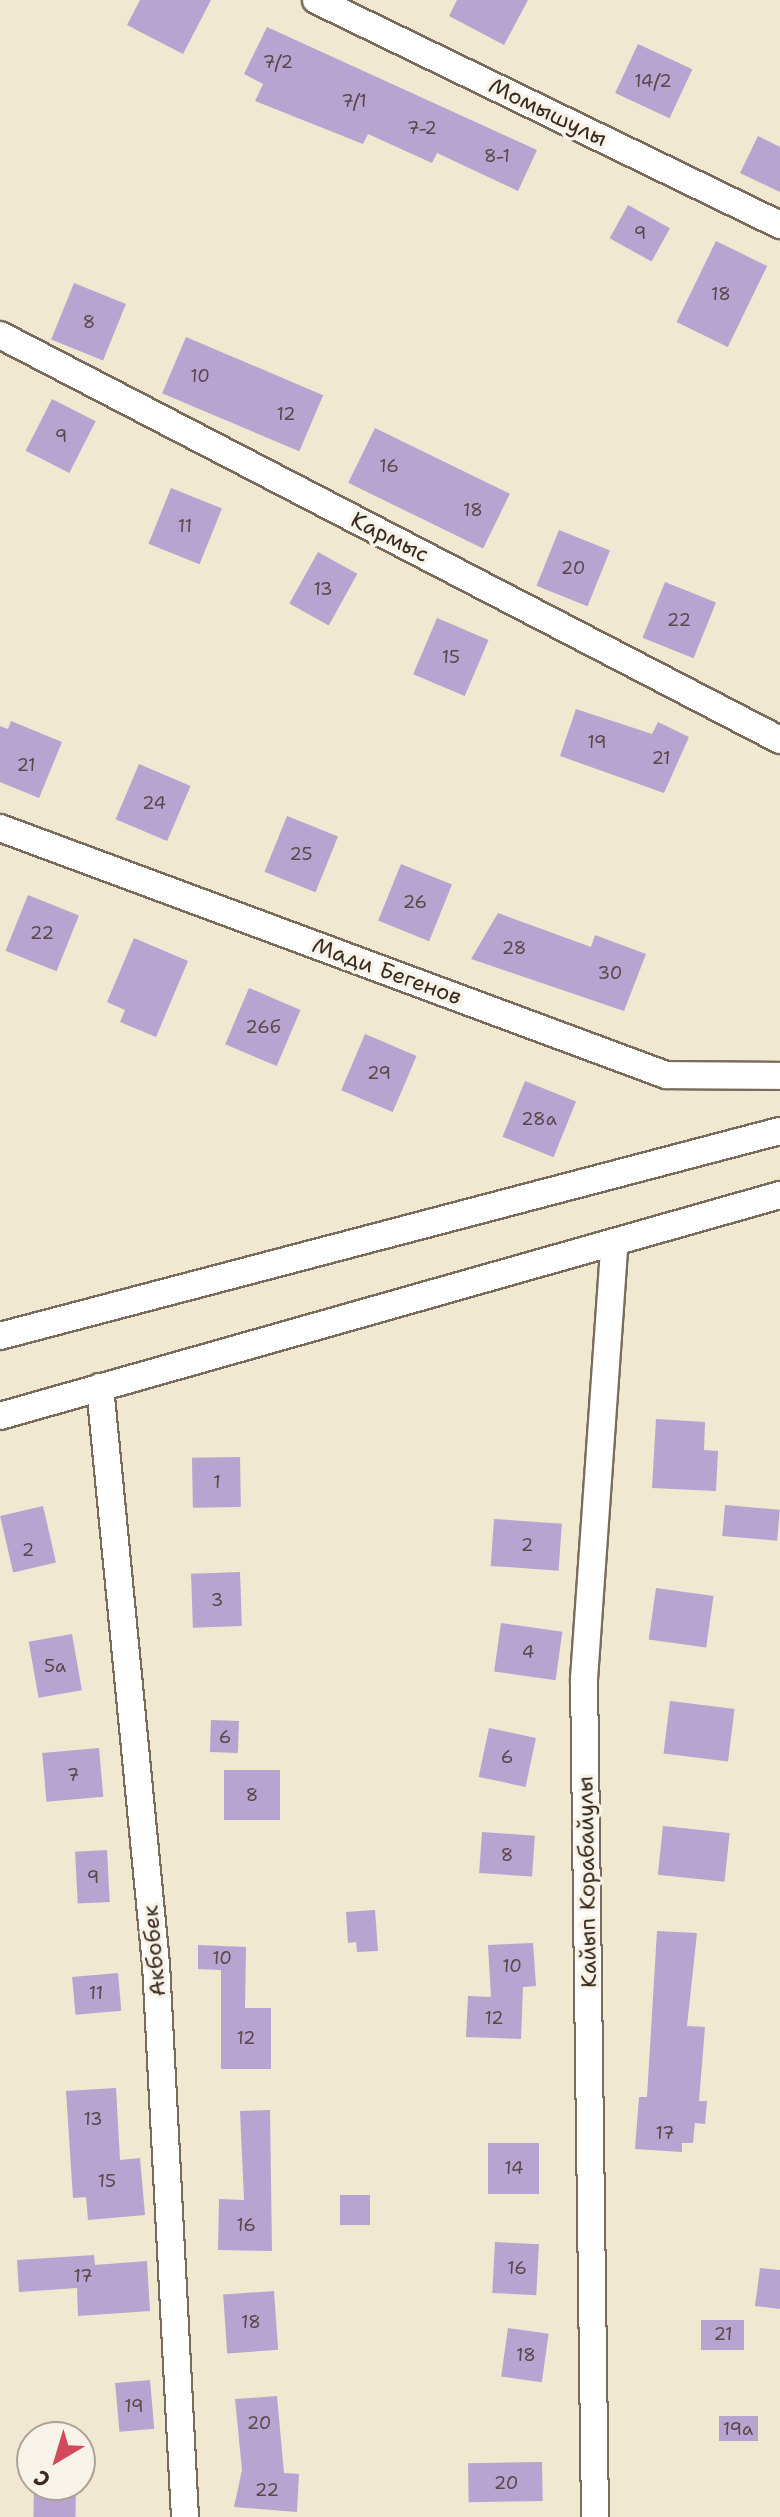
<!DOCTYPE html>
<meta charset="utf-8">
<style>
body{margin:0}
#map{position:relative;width:780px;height:2517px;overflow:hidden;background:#f0e8d0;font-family:"Shantell Sans",sans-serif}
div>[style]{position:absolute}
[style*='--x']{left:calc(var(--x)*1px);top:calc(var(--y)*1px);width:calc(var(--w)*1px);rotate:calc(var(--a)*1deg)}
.building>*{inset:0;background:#b7a4d0;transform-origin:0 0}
.roads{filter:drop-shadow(2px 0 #7a6c5c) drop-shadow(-2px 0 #7a6c5c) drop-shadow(0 2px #7a6c5c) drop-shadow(0 -2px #7a6c5c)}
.minor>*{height:26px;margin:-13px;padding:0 13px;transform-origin:13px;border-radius:13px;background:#fff}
span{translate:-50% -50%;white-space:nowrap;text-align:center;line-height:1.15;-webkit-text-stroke:7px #f7f3e8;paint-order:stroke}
.number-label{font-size:18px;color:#5a484a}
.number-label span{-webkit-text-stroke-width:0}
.street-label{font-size:22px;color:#3b2a1e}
.north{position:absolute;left:16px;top:2421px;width:80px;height:80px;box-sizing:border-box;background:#f7f3e8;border:2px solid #aca397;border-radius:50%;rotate:218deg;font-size:22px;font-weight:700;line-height:32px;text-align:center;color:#3b2a1e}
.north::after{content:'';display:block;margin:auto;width:28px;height:36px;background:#d1495b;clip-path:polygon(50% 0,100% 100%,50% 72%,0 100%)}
</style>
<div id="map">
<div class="building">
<div style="clip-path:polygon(140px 0,211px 0,183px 54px,127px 25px)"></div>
<div style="clip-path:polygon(457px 0,528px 0,504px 45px,449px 16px)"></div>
<div style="clip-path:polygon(267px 27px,537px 150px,518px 191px,437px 153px,432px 163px,368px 134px,363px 144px,255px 101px,263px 84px,244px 74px)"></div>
<div style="left:638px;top:44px;width:60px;height:54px;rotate:25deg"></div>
<div style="clip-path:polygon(758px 136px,780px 147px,780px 192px,740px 173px)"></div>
<div style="left:628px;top:205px;width:48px;height:38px;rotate:29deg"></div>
<div style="left:716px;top:241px;width:57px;height:90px;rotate:26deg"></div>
<div style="left:74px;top:283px;width:56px;height:61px;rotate:22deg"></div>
<div style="left:186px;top:337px;width:149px;height:61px;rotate:23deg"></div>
<div style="left:52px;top:399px;width:49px;height:58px;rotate:27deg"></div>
<div style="left:375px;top:428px;width:150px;height:61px;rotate:26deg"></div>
<div style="left:171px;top:488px;width:55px;height:60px;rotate:22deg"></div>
<div style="left:559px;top:530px;width:55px;height:60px;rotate:22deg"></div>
<div style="left:318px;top:552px;width:45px;height:59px;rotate:29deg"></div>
<div style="left:665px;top:582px;width:55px;height:60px;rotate:22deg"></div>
<div style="left:437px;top:618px;width:56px;height:61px;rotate:23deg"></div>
<div style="clip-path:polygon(576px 709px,652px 734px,658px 722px,689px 737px,664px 793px,560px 756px)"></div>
<div style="clip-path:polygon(11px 721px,62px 742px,39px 798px,0 782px,0 726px,8px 729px)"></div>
<div style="left:139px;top:764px;width:56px;height:60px;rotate:23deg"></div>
<div style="left:287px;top:816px;width:55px;height:60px;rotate:22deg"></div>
<div style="left:401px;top:864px;width:55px;height:61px;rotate:22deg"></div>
<div style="left:28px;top:895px;width:55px;height:60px;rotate:22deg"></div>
<div style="clip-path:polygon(498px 913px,591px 947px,595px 935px,646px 954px,624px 1011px,471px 959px)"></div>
<div style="clip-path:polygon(134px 938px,188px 961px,156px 1037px,120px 1022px,125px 1010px,107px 1002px)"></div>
<div style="left:249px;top:988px;width:56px;height:61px;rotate:23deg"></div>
<div style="left:365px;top:1034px;width:56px;height:61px;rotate:23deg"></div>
<div style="left:525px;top:1081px;width:55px;height:60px;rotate:22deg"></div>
<div style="clip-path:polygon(656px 1419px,705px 1422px,704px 1450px,718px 1451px,716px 1491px,652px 1488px)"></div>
<div style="left:240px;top:1457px;width:50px;height:48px;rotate:89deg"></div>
<div style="left:725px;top:1505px;width:55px;height:31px;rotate:5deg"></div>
<div style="left:43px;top:1506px;width:58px;height:44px;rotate:77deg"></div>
<div style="left:494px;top:1519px;width:68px;height:47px;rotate:4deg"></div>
<div style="left:240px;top:1572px;width:54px;height:49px;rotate:88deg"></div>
<div style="left:656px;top:1588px;width:58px;height:52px;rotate:8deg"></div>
<div style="left:501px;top:1623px;width:62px;height:49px;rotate:8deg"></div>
<div style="left:72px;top:1634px;width:57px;height:44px;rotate:80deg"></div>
<div style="left:670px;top:1701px;width:65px;height:53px;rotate:7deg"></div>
<div style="left:211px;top:1720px;width:28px;height:32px;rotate:2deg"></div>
<div style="left:489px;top:1728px;width:48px;height:50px;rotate:12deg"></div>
<div style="left:99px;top:1748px;width:49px;height:57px;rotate:85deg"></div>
<div style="left:224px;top:1770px;width:56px;height:50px"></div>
<div style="left:663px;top:1826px;width:67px;height:49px;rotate:6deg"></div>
<div style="left:482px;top:1832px;width:53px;height:41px;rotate:4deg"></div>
<div style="left:107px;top:1850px;width:52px;height:32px;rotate:87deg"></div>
<div style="clip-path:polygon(375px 1910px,378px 1951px,357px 1952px,356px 1942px,348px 1943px,346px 1912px)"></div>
<div style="clip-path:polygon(657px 1931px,697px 1933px,687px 2026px,705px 2027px,699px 2101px,707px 2101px,705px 2124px,695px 2123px,693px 2143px,682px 2143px,682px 2152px,635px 2149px,639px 2097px,647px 2097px)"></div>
<div style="clip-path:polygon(533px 1943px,536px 1986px,523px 1987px,521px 2039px,466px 2037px,468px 1996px,491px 1997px,488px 1945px)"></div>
<div style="clip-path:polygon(198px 1945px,246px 1947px,245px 2008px,271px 2008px,271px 2069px,221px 2069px,221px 1970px,198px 1969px)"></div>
<div style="left:118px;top:1973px;width:38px;height:46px;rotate:85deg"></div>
<div style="clip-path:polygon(116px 2088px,120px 2160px,140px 2158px,145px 2215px,88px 2220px,86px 2197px,73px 2198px,66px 2091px)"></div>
<div style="clip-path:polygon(270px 2110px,272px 2251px,218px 2250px,219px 2199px,244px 2200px,240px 2111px)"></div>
<div style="left:488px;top:2143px;width:51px;height:51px"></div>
<div style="left:340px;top:2195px;width:30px;height:30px"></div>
<div style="left:495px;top:2242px;width:44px;height:51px;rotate:3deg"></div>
<div style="clip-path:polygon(94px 2255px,95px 2265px,147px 2261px,150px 2311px,78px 2316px,77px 2288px,19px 2292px,17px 2260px)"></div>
<div style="clip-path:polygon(760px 2268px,780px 2270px,780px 2309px,755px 2306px)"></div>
<div style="left:274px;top:2291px;width:59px;height:51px;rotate:86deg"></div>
<div style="left:701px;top:2320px;width:43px;height:30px"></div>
<div style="left:508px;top:2328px;width:41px;height:49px;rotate:8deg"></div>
<div style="left:150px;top:2380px;width:49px;height:35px;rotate:85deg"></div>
<div style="clip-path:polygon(277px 2396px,284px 2473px,299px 2474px,297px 2512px,234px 2507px,242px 2470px,235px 2399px)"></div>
<div style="left:719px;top:2416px;width:39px;height:25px"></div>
<div style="left:542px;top:2462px;width:39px;height:74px;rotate:89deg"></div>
<div style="left:34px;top:2485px;width:42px;height:32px;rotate:1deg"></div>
</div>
<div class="roads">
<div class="minor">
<div style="--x:316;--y:0;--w:516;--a:25.87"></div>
<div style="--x:0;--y:335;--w:879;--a:27.44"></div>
<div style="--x:0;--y:828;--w:710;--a:20.35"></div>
<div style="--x:666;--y:1075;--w:114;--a:0.5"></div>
<div style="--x:0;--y:1336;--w:806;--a:-14.73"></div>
<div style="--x:100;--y:1387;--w:580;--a:84.46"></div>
<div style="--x:156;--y:1964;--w:554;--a:87"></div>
<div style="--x:0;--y:1416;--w:811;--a:-15.82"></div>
<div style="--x:595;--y:2517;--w:838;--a:-90.75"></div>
<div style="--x:584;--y:1679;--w:433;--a:-86"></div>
</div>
</div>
<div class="number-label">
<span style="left:278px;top:62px">7/2</span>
<span style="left:653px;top:81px">14/2</span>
<span style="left:354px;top:101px">7/1</span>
<span style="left:422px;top:128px">7-2</span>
<span style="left:497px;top:156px">8-1</span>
<span style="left:640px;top:233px">9</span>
<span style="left:721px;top:294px">18</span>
<span style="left:89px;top:322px">8</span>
<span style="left:200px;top:376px">10</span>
<span style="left:286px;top:414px">12</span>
<span style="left:61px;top:436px">9</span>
<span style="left:389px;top:466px">16</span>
<span style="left:473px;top:510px">18</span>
<span style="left:185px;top:526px">11</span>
<span style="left:573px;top:568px">20</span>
<span style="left:323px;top:589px">13</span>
<span style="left:679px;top:620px">22</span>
<span style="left:451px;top:657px">15</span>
<span style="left:597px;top:742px">19</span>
<span style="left:661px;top:758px">21</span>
<span style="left:26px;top:765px">21</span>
<span style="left:154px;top:803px">24</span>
<span style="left:301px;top:854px">25</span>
<span style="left:415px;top:902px">26</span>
<span style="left:42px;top:933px">22</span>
<span style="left:514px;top:948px">28</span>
<span style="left:610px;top:973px">30</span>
<span style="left:263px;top:1027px">26б</span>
<span style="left:379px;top:1073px">29</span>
<span style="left:539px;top:1119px">28а</span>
<span style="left:217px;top:1482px">1</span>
<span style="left:527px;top:1545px">2</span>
<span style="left:28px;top:1550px">2</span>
<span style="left:217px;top:1600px">3</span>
<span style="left:528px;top:1652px">4</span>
<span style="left:55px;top:1666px">5а</span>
<span style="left:225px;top:1737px">6</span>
<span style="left:507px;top:1757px">6</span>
<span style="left:73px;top:1775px">7</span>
<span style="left:252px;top:1795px">8</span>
<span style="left:507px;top:1855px">8</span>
<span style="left:93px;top:1877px">9</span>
<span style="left:222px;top:1958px">10</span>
<span style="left:512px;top:1966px">10</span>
<span style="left:96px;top:1993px">11</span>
<span style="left:494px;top:2018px">12</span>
<span style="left:246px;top:2038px">12</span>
<span style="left:93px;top:2119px">13</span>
<span style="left:665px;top:2133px">17</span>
<span style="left:514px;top:2168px">14</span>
<span style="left:107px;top:2181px">15</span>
<span style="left:246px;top:2225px">16</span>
<span style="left:517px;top:2268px">16</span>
<span style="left:83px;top:2276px">17</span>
<span style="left:251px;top:2322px">18</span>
<span style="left:723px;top:2334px">21</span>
<span style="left:526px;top:2355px">18</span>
<span style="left:134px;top:2406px">19</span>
<span style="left:259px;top:2423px">20</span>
<span style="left:738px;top:2429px">19а</span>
<span style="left:506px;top:2483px">20</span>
<span style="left:267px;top:2490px">22</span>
</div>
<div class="street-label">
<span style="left:548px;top:112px;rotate:26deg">Момышулы</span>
<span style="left:390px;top:537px;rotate:27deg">Кармыс</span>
<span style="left:387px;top:971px;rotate:20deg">Мади Бегенов</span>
<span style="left:587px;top:1882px;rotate:-91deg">Кайып Корабайулы</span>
<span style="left:154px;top:1951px;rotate:-95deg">Акбобек</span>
</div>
<div class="north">С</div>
</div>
